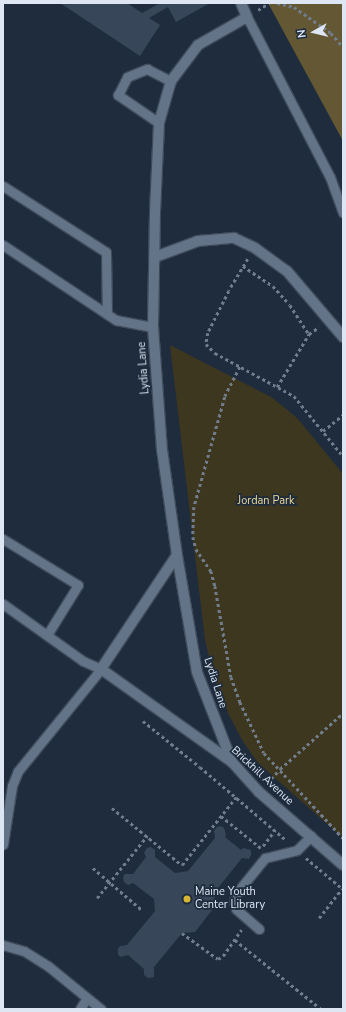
<!DOCTYPE html>
<style>
body{margin:0}
#map{position:relative;width:346px;height:1012px;overflow:hidden;background:#1e2c3d;font-family:"Nunito Sans",sans-serif}
div>[style]{position:absolute}
[style*='--x']{left:calc(var(--x)*1px);top:calc(var(--y)*1px);width:calc(var(--w)*1px);rotate:calc(var(--a)*1deg)}
.green>*{inset:0;background:#3e371f}
.forest>*{inset:0;background:#635833}
.building>*{inset:0;background:#374659}
.path>*{height:2.5px;margin-top:-1.25px;transform-origin:0;background:repeating-linear-gradient(90deg,#717d8c 0 3px,transparent 0 6px)}
.roads{filter:drop-shadow(1px 0 #3f4b5a) drop-shadow(-1px 0 #3f4b5a) drop-shadow(0 1px #3f4b5a) drop-shadow(0 -1px #3f4b5a)}
.service>*{height:9px;margin:-4.5px;padding:0 4.5px;transform-origin:4.5px;border-radius:4.5px;background:#647488}
.minor>*{height:10px;margin:-5px;padding:0 5px;transform-origin:5px;border-radius:5px;background:#647488}
.dots>*{width:11px;height:11px;translate:-50% -50%;box-sizing:border-box;border:2px solid #1e2c3d;border-radius:50%}
span{translate:-50% -50%;white-space:nowrap;text-align:center;line-height:1.15;-webkit-text-stroke:3.5px #1e2c3d;paint-order:stroke}
.street-label{font-size:11px;color:#dde6f2}
.park-label{font-size:11px;color:#ecd897}
.poi-label{font-size:11px;color:#dde6f2}
.left{translate:0 -50%;text-align:left}
.frame{position:absolute;inset:0;border:4px solid #dde6f2;pointer-events:none}
.north{position:absolute;left:294px;top:12px;width:40px;height:40px;-webkit-text-stroke:3px #1e2c3d;paint-order:stroke;rotate:262deg;font-size:11px;font-weight:700;line-height:16px;text-align:center;color:#dde6f2}
.north::after{content:'';display:block;margin:auto;width:14px;height:18px;background:#dde6f2;clip-path:polygon(50% 0,100% 100%,50% 72%,0 100%)}
</style>
<div id="map">
<div class="green">
<div style="clip-path:polygon(170px 345px,271px 397px,284px 407px,298px 419px,343px 474px,343px 838px,258px 763px,242px 740px,229px 715px,215px 681px,205px 640px)"></div>
</div>
<div class="forest">
<div style="clip-path:polygon(268px 3px,343px 3px,343px 141px)"></div>
</div>
<div class="building">
<div style="clip-path:polygon(60px 3px,127px 3px,142px 13px,160px 3px,210px 3px,176px 22px,168px 7px,149px 18px,160px 25px,140px 56px)"></div>
<div style="clip-path:polygon(221px 826px,224px 828px,226px 835px,225px 837px,241px 850px,243px 848px,251px 850px,251px 855px,249px 859px,242px 858px,214px 893px,216px 905px,195px 932px,182px 933px,154px 967px,154px 977px,148px 978px,144px 975px,144px 969px,128px 955px,121px 957px,118px 955px,118px 949px,120px 946px,127px 945px,155px 911px,154px 899px,133px 883px,128px 885px,124px 882px,123px 877px,125px 874px,133px 874px,146px 857px,144px 853px,147px 848px,151px 847px,155px 850px,155px 857px,175px 873px,188px 871px,215px 838px,214px 831px,217px 827px)"></div>
</div>
<div class="path">
<div style="--x:277;--y:3;--w:17;--a:13"></div>
<div style="--x:294;--y:7;--w:45;--a:35.1"></div>
<div style="--x:331;--y:33;--w:18;--a:49"></div>
<div style="--x:258;--y:10;--w:13;--a:-32"></div>
<div style="--x:248;--y:259;--w:37;--a:121"></div>
<div style="--x:229;--y:291;--w:47;--a:116.6"></div>
<div style="--x:208;--y:333;--w:11;--a:100"></div>
<div style="--x:206;--y:344;--w:13;--a:45"></div>
<div style="--x:215;--y:353;--w:90;--a:28.6"></div>
<div style="--x:294;--y:396;--w:77;--a:50.8"></div>
<div style="--x:243;--y:266;--w:36;--a:34"></div>
<div style="--x:273;--y:286;--w:25;--a:48"></div>
<div style="--x:290;--y:305;--w:35;--a:57"></div>
<div style="--x:240;--y:367;--w:34;--a:117"></div>
<div style="--x:225;--y:397;--w:114;--a:105.7"></div>
<div style="--x:194;--y:507;--w:30;--a:92"></div>
<div style="--x:193;--y:537;--w:12;--a:76"></div>
<div style="--x:196;--y:549;--w:27;--a:56"></div>
<div style="--x:211;--y:571;--w:16;--a:75"></div>
<div style="--x:215;--y:586;--w:92;--a:80"></div>
<div style="--x:231;--y:677;--w:27;--a:70"></div>
<div style="--x:240;--y:702;--w:56;--a:64.8"></div>
<div style="--x:264;--y:753;--w:116;--a:47.1"></div>
<div style="--x:277;--y:387;--w:62;--a:-58.9"></div>
<div style="--x:309;--y:334;--w:12;--a:-35"></div>
<div style="--x:323;--y:431;--w:26;--a:-39"></div>
<div style="--x:143;--y:721;--w:73;--a:38.9"></div>
<div style="--x:200;--y:767;--w:113;--a:40.3"></div>
<div style="--x:267;--y:783;--w:19;--a:-47"></div>
<div style="--x:280;--y:769;--w:84;--a:-41.6"></div>
<div style="--x:112;--y:808;--w:90;--a:39.2"></div>
<div style="--x:182;--y:865;--w:87;--a:-51.5"></div>
<div style="--x:221;--y:816;--w:51;--a:38.7"></div>
<div style="--x:263;--y:846;--w:20;--a:-53"></div>
<div style="--x:306;--y:858;--w:48;--a:40"></div>
<div style="--x:93;--y:868;--w:65;--a:40.6"></div>
<div style="--x:97;--y:898;--w:80;--a:-51.1"></div>
<div style="--x:319;--y:918;--w:37;--a:-52"></div>
<div style="--x:182;--y:933;--w:44;--a:35.8"></div>
<div style="--x:218;--y:959;--w:6;--a:-31"></div>
<div style="--x:223;--y:956;--w:32;--a:-55"></div>
<div style="--x:235;--y:940;--w:110;--a:38.7"></div>
</div>
<div class="roads">
<div class="service">
<div style="--x:247;--y:17;--w:180;--a:62.6"></div>
<div style="--x:330;--y:177;--w:38;--a:70"></div>
<div style="--x:159;--y:123;--w:50;--a:-145.7"></div>
<div style="--x:118;--y:95;--w:20;--a:-63"></div>
<div style="--x:127;--y:77;--w:22;--a:-22"></div>
<div style="--x:147;--y:69;--w:27;--a:27"></div>
<div style="--x:3;--y:186;--w:122;--a:32.7"></div>
<div style="--x:106;--y:252;--w:62;--a:89.1"></div>
<div style="--x:3;--y:245;--w:136;--a:33.6"></div>
<div style="--x:116;--y:320;--w:38;--a:11"></div>
<div style="--x:3;--y:539;--w:88;--a:31.5"></div>
<div style="--x:78;--y:585;--w:59;--a:121.8"></div>
<div style="--x:3;--y:604;--w:98;--a:35.5"></div>
<div style="--x:83;--y:661;--w:20;--a:24"></div>
<div style="--x:101;--y:669;--w:132;--a:129.1"></div>
<div style="--x:18;--y:771;--w:16;--a:112"></div>
<div style="--x:12;--y:786;--w:59;--a:98.8"></div>
<div style="--x:259;--y:929;--w:30;--a:-139"></div>
<div style="--x:236;--y:909;--w:9;--a:-103"></div>
<div style="--x:234;--y:900;--w:10;--a:-66"></div>
<div style="--x:238;--y:891;--w:43;--a:-50.7"></div>
<div style="--x:265;--y:858;--w:33;--a:-14"></div>
<div style="--x:297;--y:850;--w:20;--a:-45"></div>
<div style="--x:3;--y:945;--w:22;--a:16"></div>
<div style="--x:24;--y:951;--w:28;--a:32"></div>
<div style="--x:48;--y:966;--w:68;--a:39.1"></div>
<div style="--x:80;--y:1009;--w:13;--a:-58"></div>
</div>
<div class="minor">
<div style="--x:155;--y:257;--w:46;--a:-20.4"></div>
<div style="--x:198;--y:241;--w:36;--a:-5"></div>
<div style="--x:234;--y:238;--w:23;--a:25"></div>
<div style="--x:255;--y:248;--w:39;--a:36"></div>
<div style="--x:287;--y:271;--w:87;--a:49.7"></div>
<div style="--x:177;--y:555;--w:137;--a:123.7"></div>
<div style="--x:101;--y:669;--w:161;--a:35.4"></div>
<div style="--x:232;--y:762;--w:40;--a:48"></div>
<div style="--x:259;--y:792;--w:111;--a:41"></div>
<div style="--x:232;--y:762;--w:97;--a:-111.3"></div>
<div style="--x:197;--y:672;--w:119;--a:-99.7"></div>
<div style="--x:177;--y:555;--w:106;--a:-98.1"></div>
<div style="--x:162;--y:450;--w:123;--a:-94.2"></div>
<div style="--x:153;--y:327;--w:115;--a:-89"></div>
<div style="--x:155;--y:212;--w:89;--a:-87.4"></div>
<div style="--x:159;--y:123;--w:44;--a:-74.1"></div>
<div style="--x:171;--y:81;--w:45;--a:-53.1"></div>
<div style="--x:198;--y:45;--w:56;--a:-29.7"></div>
<div style="--x:247;--y:17;--w:15;--a:-113"></div>
</div>
</div>
<div class="dots">
<div style="left:187px;top:899px;background:#d6b534"></div>
</div>
<div class="street-label">
<span style="left:144px;top:368px;rotate:-94deg">Lydia Lane</span>
<span style="left:215px;top:683px;rotate:72deg">Lydia Lane</span>
<span style="left:262px;top:776px;rotate:43deg">Brickhill Avenue</span>
</div>
<div class="park-label">
<span style="left:266px;top:501px">Jordan Park</span>
</div>
<div class="poi-label">
<span class="left" style="left:195px;top:899px">Maine Youth<br>Center Library</span>
</div>
<div class="frame"></div>
<div class="north">N</div>
</div>
